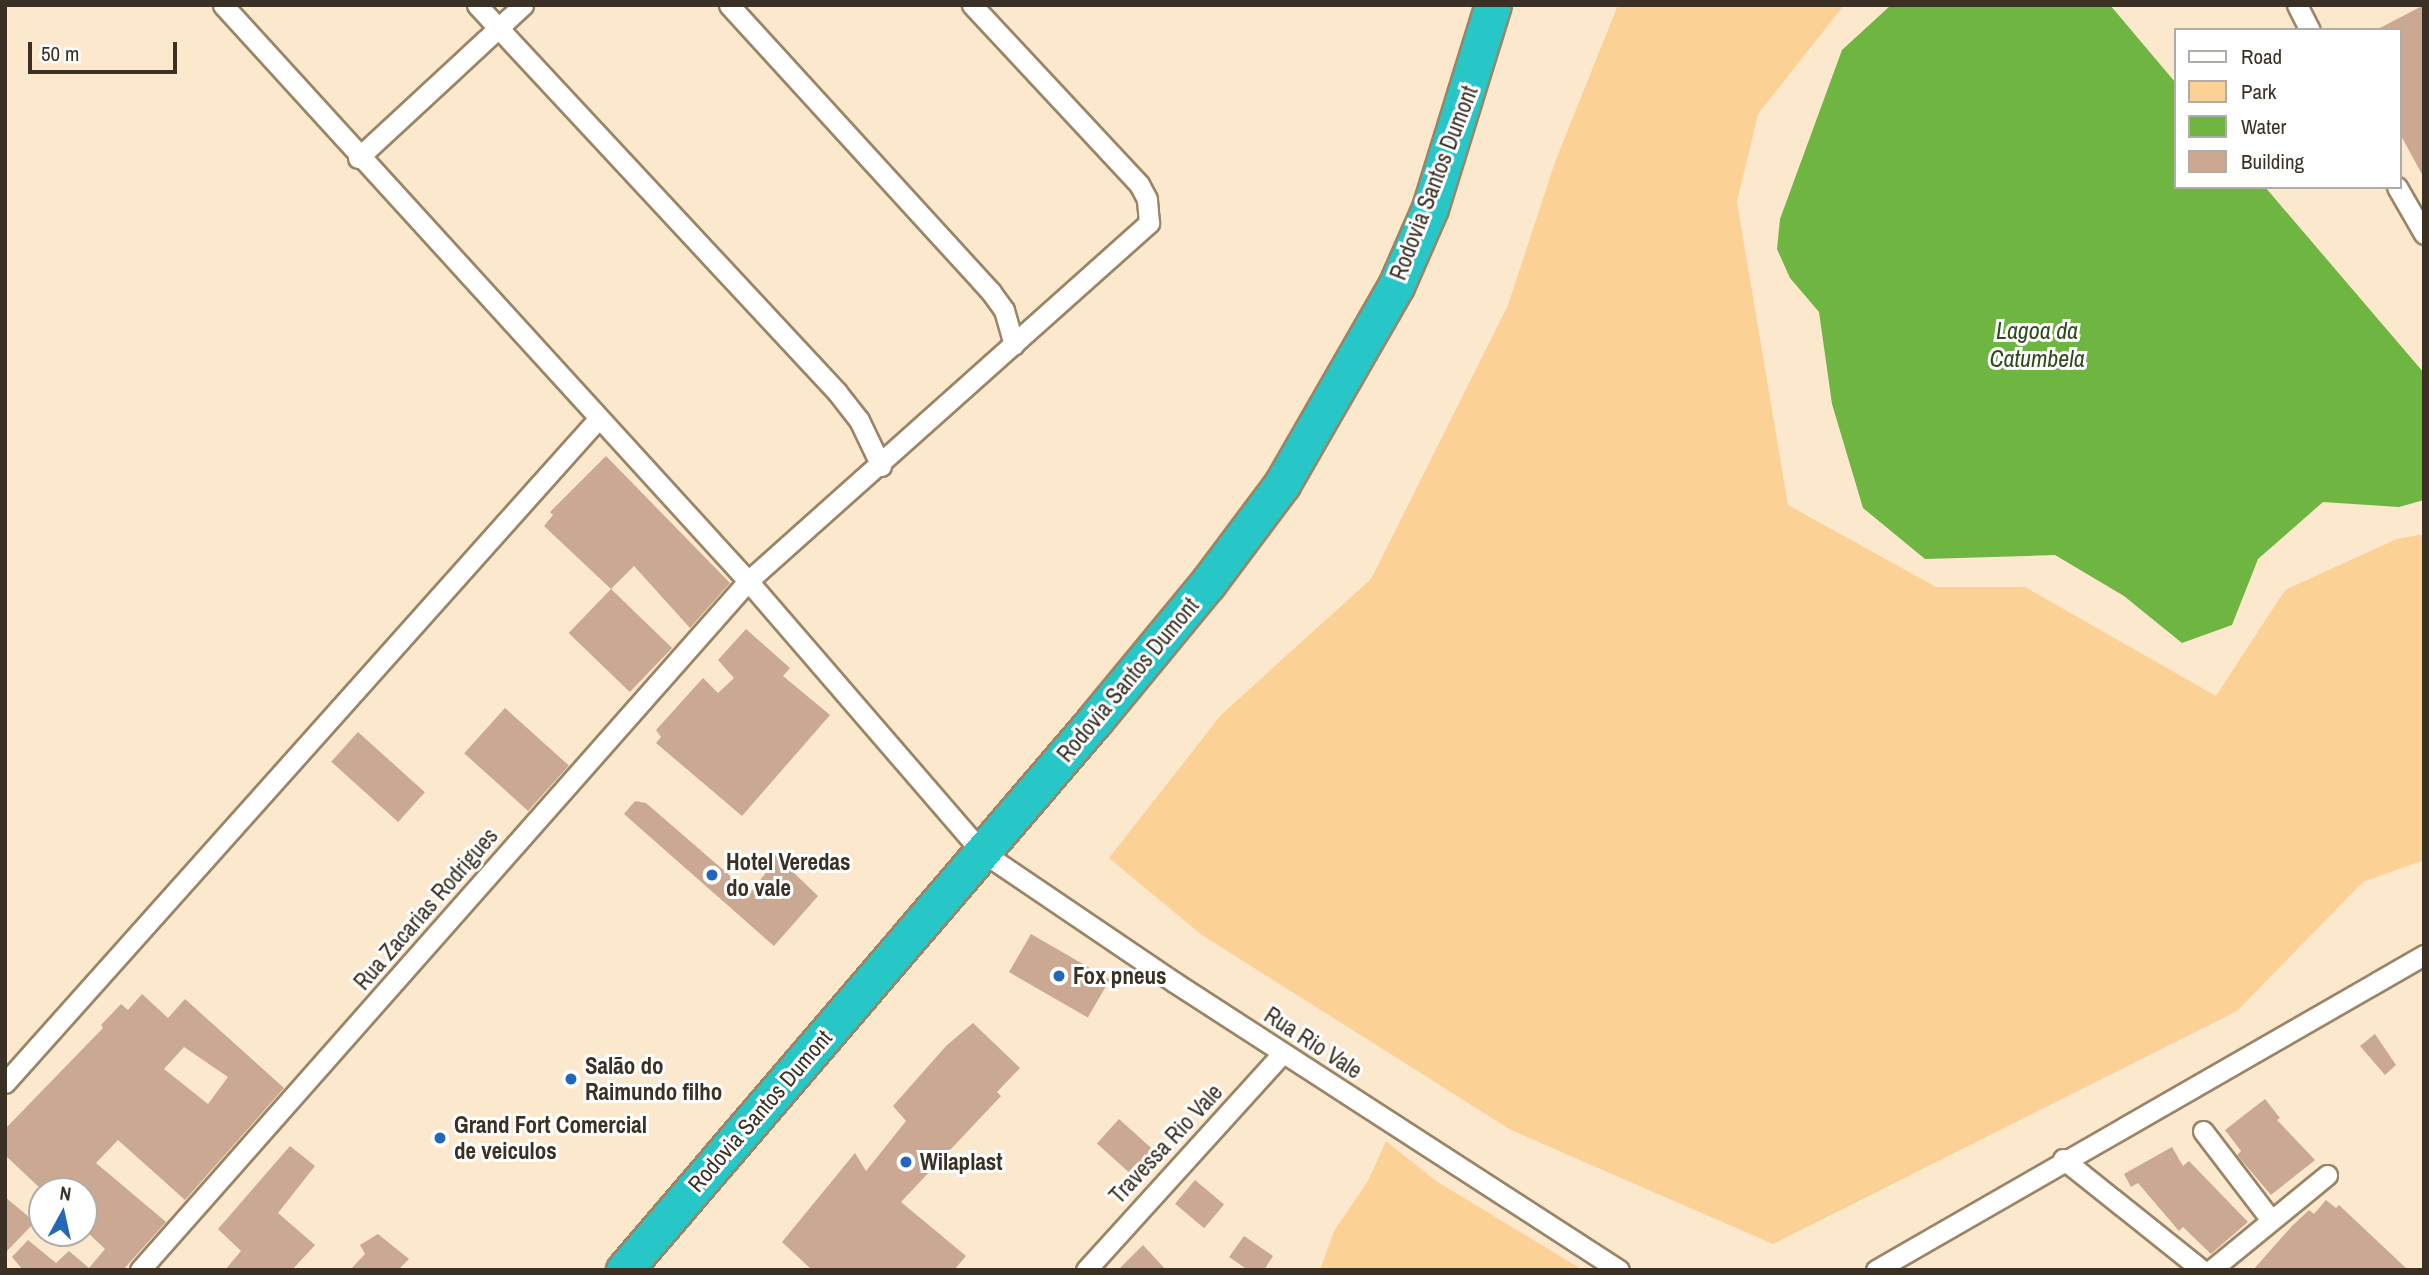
<!DOCTYPE html>
<meta charset="utf-8">
<style>
body{margin:0}
#map{position:relative;width:2429px;height:1275px;overflow:hidden;background:#fbe8cd;font-family:"Archivo Narrow",sans-serif}
div>[style]{position:absolute}
[style*='--x']{left:calc(var(--x)*1px);top:calc(var(--y)*1px);width:calc(var(--w)*1px);rotate:calc(var(--a)*1deg)}
.green>*{inset:0;background:#fcd195}
.water>*{inset:0;background:#6eb541}
.building>*{inset:0;background:#cba892;transform-origin:0 0}
.roads{filter:drop-shadow(2px 0 #9b8567) drop-shadow(-2px 0 #9b8567) drop-shadow(0 2px #9b8567) drop-shadow(0 -2px #9b8567)}
.street>*{height:19px;margin:-9.5px;padding:0 9.5px;transform-origin:9.5px;border-radius:9.5px;background:#fff}
.highway>*{height:35px;margin:-17.5px;padding:0 17.5px;transform-origin:17.5px;border-radius:17.5px;background:#27c6c7}
.dots>*{width:19px;height:19px;translate:-50% -50%;box-sizing:border-box;border:4px solid #fff;border-radius:50%}
span{translate:-50% -50%;white-space:nowrap;text-align:center;line-height:1.15;-webkit-text-stroke:6px #fff;paint-order:stroke}
.street-label{font-size:23px;color:#3a3124}
.poi-label{font-size:23px;color:#3a3124;font-weight:700}
.left{translate:0 -50%;text-align:left}
.water-label{font-size:24px;color:#2e4a1d;font-style:italic}
.frame{position:absolute;inset:0;border:7px solid #3a3124;pointer-events:none}
.legend{position:absolute;left:2174px;top:28px;width:228px;height:161px;box-sizing:border-box;background:#fff;border:2px solid #b0ada7;margin:0;padding:9px 12px;list-style:none;font-size:21px;color:#3a3124}
.legend li{display:flex;align-items:center;gap:14px;height:35px}
.legend b{width:35px;border:2px solid #b0ada7}
.north{position:absolute;left:28px;top:1177px;width:70px;height:70px;box-sizing:border-box;background:#fff;border:2px solid #b0ada7;border-radius:50%;rotate:8deg;font-size:19px;font-weight:700;line-height:28px;text-align:center;color:#3a3124}
.north::after{content:'';display:block;margin:auto;width:24px;height:32px;background:#2367b8;clip-path:polygon(50% 0,100% 100%,50% 72%,0 100%)}
.scale{position:absolute;left:28px;top:42px;width:149px;height:32px;box-sizing:border-box;border:4px solid #3a3124;border-top:0;padding-left:9px;font-size:21px;line-height:24px;white-space:nowrap;color:#3a3124;-webkit-text-stroke:5px #fff;paint-order:stroke}
</style>
<div id="map">
<div class="green">
<div style="clip-path:polygon(1618px 5px,1844px 5px,1758px 114px,1737px 202px,1788px 505px,1936px 587px,2025px 587px,2216px 696px,2285px 590px,2397px 539px,2424px 534px,2424px 860px,2363px 882px,2237px 1011px,1773px 1244px,1511px 1130px,1202px 935px,1109px 858px,1221px 715px,1371px 579px,1508px 305px,1555px 162px)"></div>
<div style="clip-path:polygon(1386px 1141px,1436px 1181px,1583px 1270px,1320px 1270px,1334px 1231px,1368px 1181px)"></div>
</div>
<div class="water">
<div style="clip-path:polygon(1891px 5px,2110px 5px,2175px 82px,2175px 187px,2265px 187px,2424px 373px,2424px 500px,2399px 507px,2323px 502px,2258px 559px,2232px 625px,2182px 643px,2124px 596px,2055px 555px,1925px 559px,1863px 508px,1832px 404px,1819px 312px,1790px 278px,1777px 249px,1780px 219px,1842px 50px)"></div>
</div>
<div class="building">
<div style="clip-path:polygon(2424px 5px,2424px 178px,2399px 132px,2399px 30px,2376px 30px)"></div>
<div style="clip-path:polygon(606px 456px,730px 583px,690px 628px,634px 566px,611px 589px,544px 526px,553px 515px,550px 512px)"></div>
<div style="left:611px;top:589px;width:85px;height:61px;rotate:44deg"></div>
<div style="clip-path:polygon(746px 629px,790px 668px,783px 676px,830px 715px,742px 816px,656px 743px,661px 737px,656px 730px,703px 678px,718px 693px,734px 678px,718px 660px)"></div>
<div style="left:505px;top:708px;width:86px;height:61px;rotate:42deg"></div>
<div style="left:358px;top:732px;width:90px;height:40px;rotate:42deg"></div>
<div style="clip-path:polygon(635px 801px,646px 803px,750px 893px,768px 870px,763px 863px,772px 852px,818px 896px,774px 946px,624px 814px)"></div>
<div style="left:1031px;top:934px;width:91px;height:44px;rotate:30deg"></div>
<div style="clip-path:polygon(evenodd,142px 994px,168px 1018px,185px 999px,284px 1088px,185px 1200px,118px 1140px,96px 1163px,166px 1222px,123px 1270px,23px 1270px,12px 1257px,28px 1240px,56px 1263px,69px 1251px,89px 1268px,105px 1249px,84px 1229px,84px 1191px,43px 1191px,5px 1155px,5px 1129px,103px 1028px,101px 1025px,121px 1004px,128px 1010px,142px 994px,184px 1047px,228px 1077px,208px 1104px,164px 1069px,184px 1047px)"></div>
<div style="clip-path:polygon(973px 1023px,1020px 1068px,997px 1092px,1001px 1096px,901px 1202px,966px 1256px,954px 1270px,812px 1270px,782px 1242px,855px 1153px,866px 1171px,906px 1121px,893px 1106px,946px 1046px)"></div>
<div style="clip-path:polygon(2375px 1034px,2396px 1065px,2385px 1075px,2360px 1046px)"></div>
<div style="clip-path:polygon(2265px 1099px,2280px 1118px,2277px 1120px,2315px 1160px,2271px 1195px,2237px 1155px,2241px 1151px,2225px 1130px)"></div>
<div style="left:1119px;top:1119px;width:59px;height:33px;rotate:42deg"></div>
<div style="clip-path:polygon(290px 1146px,315px 1166px,278px 1213px,315px 1245px,292px 1270px,225px 1270px,241px 1251px,218px 1229px)"></div>
<div style="clip-path:polygon(2172px 1147px,2183px 1166px,2189px 1161px,2248px 1222px,2211px 1254px,2183px 1227px,2179px 1231px,2138px 1183px,2131px 1187px,2124px 1174px)"></div>
<div style="left:1195px;top:1180px;width:38px;height:31px;rotate:40deg"></div>
<div style="clip-path:polygon(5px 1197px,35px 1222px,5px 1253px)"></div>
<div style="clip-path:polygon(2326px 1200px,2336px 1208px,2339px 1205px,2408px 1270px,2253px 1270px,2292px 1226px,2309px 1210px,2314px 1214px)"></div>
<div style="clip-path:polygon(378px 1234px,409px 1259px,398px 1270px,350px 1270px,365px 1254px,360px 1245px)"></div>
<div style="clip-path:polygon(1244px 1236px,1273px 1256px,1264px 1270px,1248px 1270px,1229px 1257px)"></div>
<div style="clip-path:polygon(1143px 1245px,1166px 1270px,1118px 1270px)"></div>
</div>
<div class="roads">
<div class="street">
<div style="--x:223;--y:5;--w:779;--a:47.65"></div>
<div style="--x:748;--y:581;--w:358;--a:49.2"></div>
<div style="--x:982;--y:852;--w:232;--a:34.1"></div>
<div style="--x:1174;--y:982;--w:530;--a:32.91"></div>
<div style="--x:477;--y:5;--w:529;--a:47.07"></div>
<div style="--x:837;--y:392;--w:36;--a:52"></div>
<div style="--x:859;--y:420;--w:51;--a:64.4"></div>
<div style="--x:729;--y:5;--w:389;--a:47.6"></div>
<div style="--x:991;--y:292;--w:22;--a:54"></div>
<div style="--x:1004;--y:310;--w:36;--a:74"></div>
<div style="--x:2297;--y:5;--w:28;--a:63"></div>
<div style="--x:358;--y:158;--w:225;--a:-42.8"></div>
<div style="--x:2397;--y:187;--w:54;--a:60.1"></div>
<div style="--x:5;--y:1083;--w:890;--a:-48.23"></div>
<div style="--x:2203;--y:1131;--w:112;--a:52.6"></div>
<div style="--x:2063;--y:1159;--w:178;--a:38.6"></div>
<div style="--x:140;--y:1270;--w:919;--a:-48.57"></div>
<div style="--x:748;--y:581;--w:538;--a:-41.76"></div>
<div style="--x:1149;--y:223;--w:24;--a:-95"></div>
<div style="--x:1147;--y:199;--w:17;--a:-118"></div>
<div style="--x:1139;--y:184;--w:245;--a:-133"></div>
<div style="--x:1086;--y:1270;--w:293;--a:-47.8"></div>
<div style="--x:1876;--y:1270;--w:632;--a:-29.89"></div>
<div style="--x:2211;--y:1270;--w:150;--a:-39.3"></div>
</div>
<div class="highway">
<div style="--x:624;--y:1270;--w:724;--a:-49.42"></div>
<div style="--x:1095;--y:720;--w:178;--a:-50.5"></div>
<div style="--x:1208;--y:583;--w:124;--a:-53.2"></div>
<div style="--x:1282;--y:484;--w:228;--a:-60.1"></div>
<div style="--x:1396;--y:286;--w:85;--a:-66.4"></div>
<div style="--x:1430;--y:208;--w:213;--a:-72.8"></div>
</div>
</div>
<div class="dots">
<div style="left:712px;top:875px;background:#2367b8"></div>
<div style="left:1059px;top:976px;background:#2367b8"></div>
<div style="left:571px;top:1079px;background:#2367b8"></div>
<div style="left:440px;top:1138px;background:#2367b8"></div>
<div style="left:906px;top:1162px;background:#2367b8"></div>
</div>
<div class="street-label">
<span style="left:1434px;top:183px;rotate:-69deg">Rodovia Santos Dumont</span>
<span style="left:1128px;top:680px;rotate:-50deg">Rodovia Santos Dumont</span>
<span style="left:426px;top:909px;rotate:-49deg">Rua Zacarias Rodrigues</span>
<span style="left:1313px;top:1043px;rotate:33deg">Rua Rio Vale</span>
<span style="left:760px;top:1111px;rotate:-49deg">Rodovia Santos Dumont</span>
<span style="left:1166px;top:1144px;rotate:-47deg">Travessa Rio Vale</span>
</div>
<div class="poi-label">
<span class="left" style="left:726px;top:875px">Hotel Veredas<br>do vale</span>
<span class="left" style="left:1073px;top:976px">Fox pneus</span>
<span class="left" style="left:585px;top:1079px">Salão do<br>Raimundo filho</span>
<span class="left" style="left:454px;top:1138px">Grand Fort Comercial<br>de veiculos</span>
<span class="left" style="left:920px;top:1162px">Wilaplast</span>
</div>
<div class="water-label">
<span style="left:2037px;top:345px">Lagoa da<br>Catumbela</span>
</div>
<div class="frame"></div>
<ul class="legend">
<li><b style="height:9px;background:#fff"></b>Road</li>
<li><b style="height:19px;background:#fcd195"></b>Park</li>
<li><b style="height:19px;background:#6eb541"></b>Water</li>
<li><b style="height:19px;background:#cba892"></b>Building</li>
</ul>
<div class="north">N</div>
<div class="scale">50 m</div>
</div>
